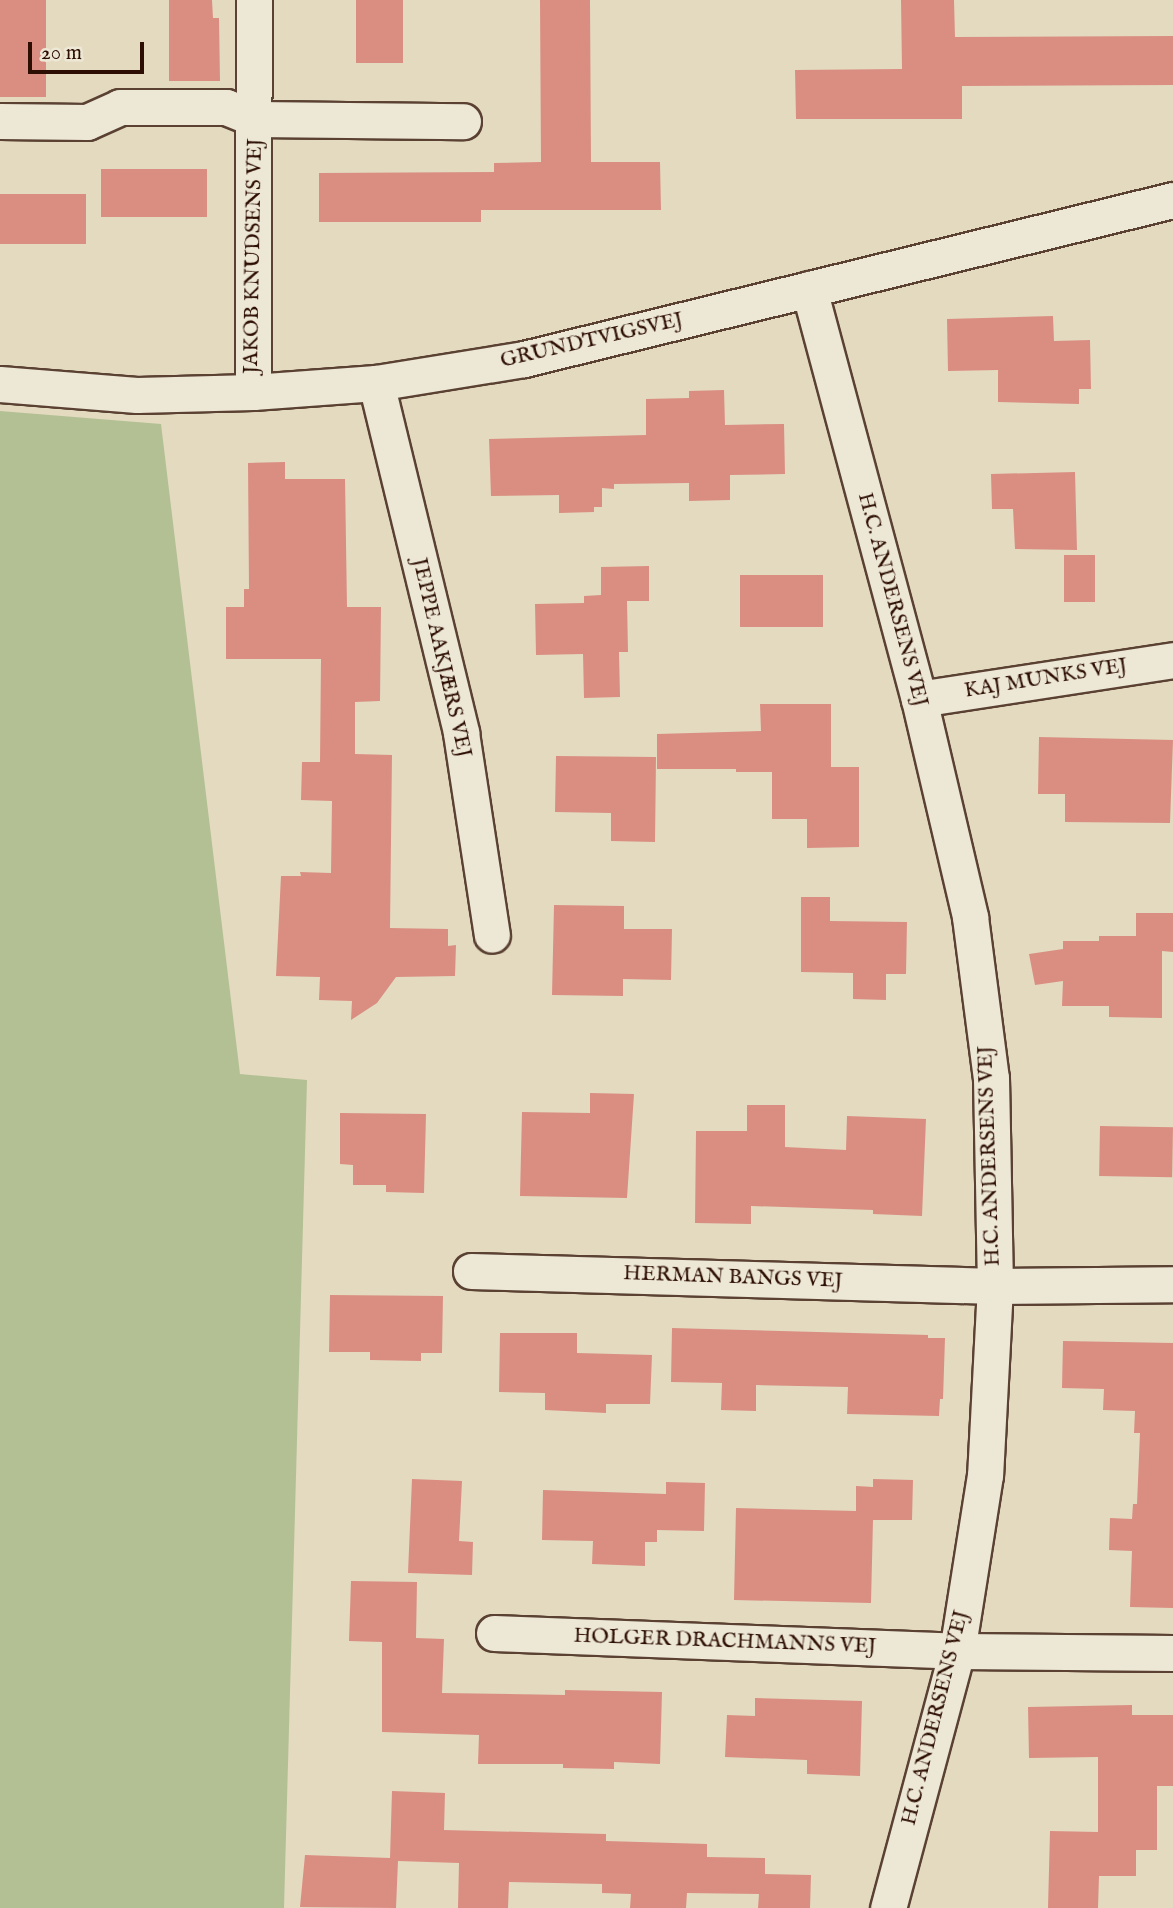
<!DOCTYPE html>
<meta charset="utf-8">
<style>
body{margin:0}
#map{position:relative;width:1173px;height:1908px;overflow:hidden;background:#e3dac0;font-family:"IM FELL English",serif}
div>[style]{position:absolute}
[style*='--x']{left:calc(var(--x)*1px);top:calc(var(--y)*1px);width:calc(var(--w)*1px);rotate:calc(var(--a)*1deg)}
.green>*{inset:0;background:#b3c093}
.building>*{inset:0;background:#da8e81;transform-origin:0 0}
.roads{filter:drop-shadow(2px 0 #5a4132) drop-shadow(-2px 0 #5a4132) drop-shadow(0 2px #5a4132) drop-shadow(0 -2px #5a4132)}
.street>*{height:35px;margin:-17.5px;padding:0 17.5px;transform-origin:17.5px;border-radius:17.5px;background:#ede7d6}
span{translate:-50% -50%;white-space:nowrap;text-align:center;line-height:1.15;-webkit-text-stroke:5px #ede7d6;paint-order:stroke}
.street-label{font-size:21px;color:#2d0e02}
.scale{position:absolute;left:28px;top:42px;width:116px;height:32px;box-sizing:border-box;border:4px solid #2d0e02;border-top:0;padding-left:9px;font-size:21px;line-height:24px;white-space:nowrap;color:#2d0e02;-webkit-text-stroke:5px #ede7d6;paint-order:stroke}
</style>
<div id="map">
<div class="green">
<div style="clip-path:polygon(0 411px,161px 424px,240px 1074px,307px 1080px,284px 1908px,0 1908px)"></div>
</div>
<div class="building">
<div style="left:0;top:0;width:46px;height:97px"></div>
<div style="clip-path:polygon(169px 0,212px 0,213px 18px,219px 18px,220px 81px,169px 81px)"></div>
<div style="left:356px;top:0;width:47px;height:63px"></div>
<div style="clip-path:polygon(540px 0,590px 0,591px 162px,660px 162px,661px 210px,481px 210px,481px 222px,319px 222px,319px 173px,494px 172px,494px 163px,541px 162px)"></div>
<div style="clip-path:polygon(901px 0,954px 0,955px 37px,1173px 36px,1173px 85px,962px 86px,962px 119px,796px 119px,795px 70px,902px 69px)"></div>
<div style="left:101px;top:169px;width:106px;height:48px"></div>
<div style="left:86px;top:194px;width:50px;height:86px;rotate:90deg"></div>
<div style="clip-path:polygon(1053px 316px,1054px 341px,1090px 340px,1091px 389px,1079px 389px,1079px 404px,998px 402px,998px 370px,948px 371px,947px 319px)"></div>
<div style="clip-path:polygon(724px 390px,725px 425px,784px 424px,785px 474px,730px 475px,730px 500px,689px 501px,689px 483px,614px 484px,614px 489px,602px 488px,602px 507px,594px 507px,594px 512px,559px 513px,559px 495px,491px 496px,489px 439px,646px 435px,646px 399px,689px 398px,689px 391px)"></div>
<div style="clip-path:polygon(285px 462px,285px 479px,345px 479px,347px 607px,381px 607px,380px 701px,355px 702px,355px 754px,392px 755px,390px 928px,448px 929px,448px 946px,456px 945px,455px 976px,396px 977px,377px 1003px,351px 1020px,352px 1001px,319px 1000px,320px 977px,276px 976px,281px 876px,301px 876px,300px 872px,331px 873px,332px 801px,301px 800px,302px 762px,320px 762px,321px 659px,226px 659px,226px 607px,244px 607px,244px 589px,249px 589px,248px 463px)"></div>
<div style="clip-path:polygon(1075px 472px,1077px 550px,1015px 549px,1013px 509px,992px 509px,991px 474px)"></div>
<div style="left:1064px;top:555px;width:31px;height:47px"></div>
<div style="clip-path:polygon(649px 566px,649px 601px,627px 601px,628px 652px,619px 652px,620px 697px,584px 698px,583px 654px,536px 655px,535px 604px,584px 603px,584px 596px,601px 595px,601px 567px)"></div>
<div style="left:823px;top:575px;width:52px;height:83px;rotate:90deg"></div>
<div style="clip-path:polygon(760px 704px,831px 704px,831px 767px,859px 767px,859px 847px,807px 848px,807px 819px,772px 819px,772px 772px,736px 772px,736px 769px,657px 769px,657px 734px,761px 731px)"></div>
<div style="clip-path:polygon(1039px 737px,1173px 740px,1170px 823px,1065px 822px,1065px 794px,1038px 794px)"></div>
<div style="clip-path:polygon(556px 756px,656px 757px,655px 842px,611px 841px,611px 813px,555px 812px)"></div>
<div style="clip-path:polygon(801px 897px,830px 897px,830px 921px,907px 922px,906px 974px,886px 974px,886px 1000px,853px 999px,853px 973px,801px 972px)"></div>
<div style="clip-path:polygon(554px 905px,624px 906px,624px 929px,672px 929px,671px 980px,623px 979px,623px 996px,552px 995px)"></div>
<div style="clip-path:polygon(1136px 913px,1173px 913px,1173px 952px,1162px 951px,1162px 1018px,1109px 1017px,1109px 1006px,1062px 1006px,1063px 981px,1035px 985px,1029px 954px,1063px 949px,1063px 941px,1099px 941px,1099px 936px,1136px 936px)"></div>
<div style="clip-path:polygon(590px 1093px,634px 1094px,627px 1198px,520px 1196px,522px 1112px,590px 1113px)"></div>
<div style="clip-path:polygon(747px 1105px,785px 1105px,785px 1147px,846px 1150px,847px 1116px,926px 1119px,922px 1216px,873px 1214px,873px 1210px,751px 1206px,751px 1224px,695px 1223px,696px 1131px,747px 1131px)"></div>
<div style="clip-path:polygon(340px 1113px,426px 1114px,424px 1193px,386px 1192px,386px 1185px,353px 1185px,353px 1165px,340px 1164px)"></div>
<div style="left:1100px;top:1126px;width:73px;height:50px;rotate:1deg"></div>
<div style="clip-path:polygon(330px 1295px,443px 1296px,442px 1353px,421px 1353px,421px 1361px,370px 1360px,370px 1352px,329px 1352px)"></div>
<div style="clip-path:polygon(672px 1328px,928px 1335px,928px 1338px,945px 1338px,943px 1399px,940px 1399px,939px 1416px,847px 1414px,848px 1387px,756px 1385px,756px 1411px,721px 1410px,722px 1383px,671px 1382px)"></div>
<div style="clip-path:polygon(500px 1333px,577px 1333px,577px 1353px,652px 1355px,650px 1404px,606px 1404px,606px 1413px,545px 1410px,545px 1393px,499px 1392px)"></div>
<div style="clip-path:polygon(1063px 1341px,1173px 1343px,1173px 1608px,1130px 1607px,1132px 1551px,1109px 1550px,1110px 1518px,1132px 1519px,1133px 1504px,1137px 1504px,1140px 1433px,1134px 1433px,1135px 1411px,1103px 1410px,1104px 1389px,1062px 1388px)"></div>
<div style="clip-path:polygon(412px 1479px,462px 1481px,459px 1541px,473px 1542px,472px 1575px,408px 1573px)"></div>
<div style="clip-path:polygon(873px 1479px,913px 1480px,912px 1520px,873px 1520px,871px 1603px,734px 1600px,736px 1508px,856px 1511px,856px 1486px,873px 1487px)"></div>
<div style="clip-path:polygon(666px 1482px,705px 1483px,704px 1531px,657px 1530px,657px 1542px,645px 1542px,645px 1566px,592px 1564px,593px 1541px,542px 1540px,543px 1490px,666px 1494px)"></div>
<div style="clip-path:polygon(351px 1581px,417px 1582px,416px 1638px,444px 1639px,442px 1693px,565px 1695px,565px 1690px,662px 1692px,660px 1764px,614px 1762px,614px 1769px,563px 1768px,563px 1764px,478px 1764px,479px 1735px,382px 1732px,382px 1642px,349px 1641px)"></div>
<div style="clip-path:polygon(755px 1698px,862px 1701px,860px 1776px,807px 1774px,807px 1760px,725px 1757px,727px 1715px,755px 1716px)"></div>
<div style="clip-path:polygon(1132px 1705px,1132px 1715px,1173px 1715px,1173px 1786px,1157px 1786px,1157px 1850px,1136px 1850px,1136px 1876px,1099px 1876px,1098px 1908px,1048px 1908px,1050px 1831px,1098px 1832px,1098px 1757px,1029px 1758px,1028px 1707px)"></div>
<div style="clip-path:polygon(392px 1791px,445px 1793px,444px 1830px,606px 1834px,606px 1841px,707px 1844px,707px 1857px,765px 1858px,765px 1874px,811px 1875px,810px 1908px,758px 1908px,759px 1894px,687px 1893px,686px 1908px,630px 1908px,631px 1894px,602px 1893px,602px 1884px,509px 1882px,508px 1908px,458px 1908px,459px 1863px,398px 1861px,396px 1908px,300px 1907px,305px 1855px,390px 1858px)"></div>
</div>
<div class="roads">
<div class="street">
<div style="--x:0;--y:121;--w:87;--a:0.7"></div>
<div style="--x:87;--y:122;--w:36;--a:-24"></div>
<div style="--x:120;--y:107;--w:106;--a:0"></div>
<div style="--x:226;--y:107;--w:31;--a:22"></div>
<div style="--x:255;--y:119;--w:208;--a:0.6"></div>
<div style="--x:809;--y:289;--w:424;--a:75"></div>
<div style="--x:919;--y:699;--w:224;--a:76.8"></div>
<div style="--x:970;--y:917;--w:162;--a:82.6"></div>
<div style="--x:991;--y:1078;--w:208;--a:88.9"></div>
<div style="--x:995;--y:1286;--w:189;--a:93"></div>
<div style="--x:985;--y:1475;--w:178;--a:99"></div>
<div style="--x:957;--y:1651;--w:266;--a:105"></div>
<div style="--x:376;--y:383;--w:360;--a:76.3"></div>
<div style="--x:461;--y:733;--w:204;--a:81.3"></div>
<div style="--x:0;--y:384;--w:137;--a:4.6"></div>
<div style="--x:137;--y:395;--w:116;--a:-1.5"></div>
<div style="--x:253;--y:392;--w:123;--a:-4.2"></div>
<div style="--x:376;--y:383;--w:150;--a:-9.2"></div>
<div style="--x:524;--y:359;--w:668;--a:-13.77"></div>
<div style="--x:253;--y:392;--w:392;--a:-89.9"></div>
<div style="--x:919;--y:699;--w:257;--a:-8.7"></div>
<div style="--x:471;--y:1271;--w:524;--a:1.64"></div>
<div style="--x:995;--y:1286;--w:178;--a:-0.6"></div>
<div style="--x:494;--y:1633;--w:463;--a:2.2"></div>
<div style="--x:957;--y:1651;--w:216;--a:0.5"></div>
</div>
</div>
<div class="street-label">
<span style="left:254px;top:256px;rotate:-89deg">JAKOB KNUDSENS VEJ</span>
<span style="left:592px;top:341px;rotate:-13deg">GRUNDTVIGSVEJ</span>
<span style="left:892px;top:600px;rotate:75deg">H.C. ANDERSENS VEJ</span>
<span style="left:441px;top:658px;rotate:77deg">JEPPE AAKJÆRS VEJ</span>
<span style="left:1046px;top:679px;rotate:-9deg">KAJ MUNKS VEJ</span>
<span style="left:990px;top:1156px;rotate:-92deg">H.C. ANDERSENS VEJ</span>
<span style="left:733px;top:1278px;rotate:2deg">HERMAN BANGS VEJ</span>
<span style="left:725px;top:1642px;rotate:2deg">HOLGER DRACHMANNS VEJ</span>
<span style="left:936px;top:1718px;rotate:-76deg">H.C. ANDERSENS VEJ</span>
</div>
<div class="scale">20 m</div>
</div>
